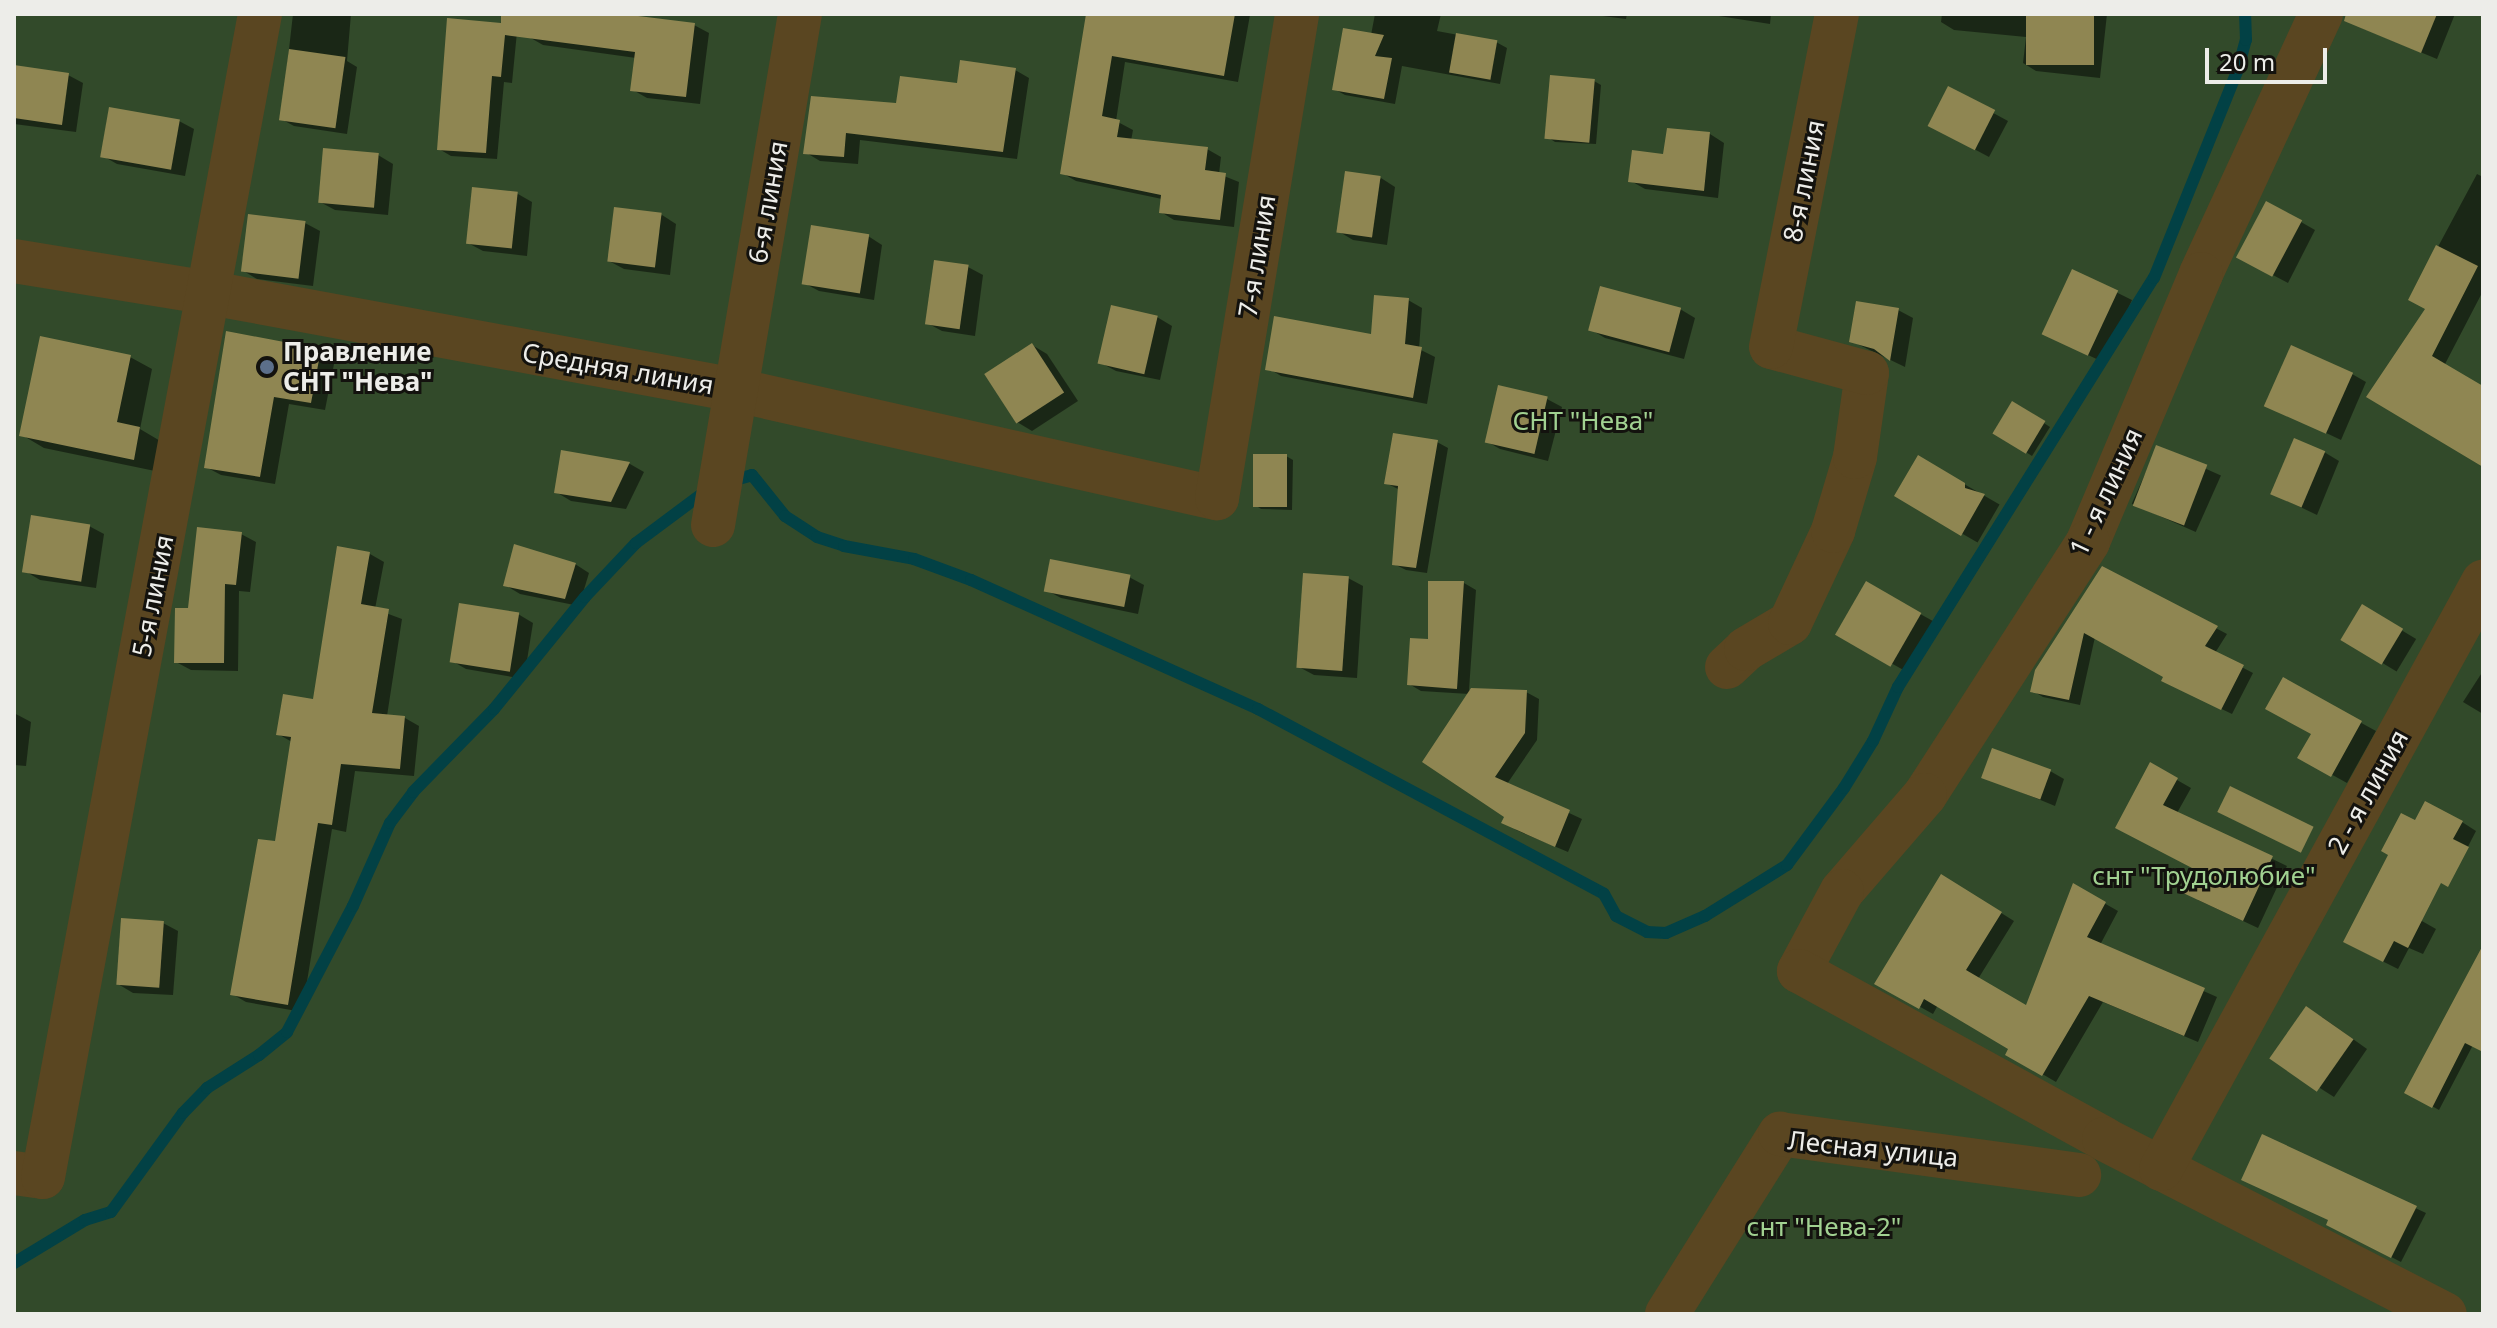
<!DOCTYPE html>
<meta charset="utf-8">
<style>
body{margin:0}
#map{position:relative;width:2497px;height:1328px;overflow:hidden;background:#1c1b16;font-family:"Noto Sans",sans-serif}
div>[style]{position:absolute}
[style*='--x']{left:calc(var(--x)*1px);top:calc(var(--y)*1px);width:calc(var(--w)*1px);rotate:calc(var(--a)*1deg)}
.green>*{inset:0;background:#324a2a;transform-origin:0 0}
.shadow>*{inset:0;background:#0007;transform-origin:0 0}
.stream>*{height:12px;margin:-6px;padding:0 6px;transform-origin:6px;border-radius:6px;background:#024145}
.building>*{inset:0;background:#8f8652;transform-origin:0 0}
.minor>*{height:44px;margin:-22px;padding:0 22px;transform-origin:22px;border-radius:22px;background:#5a4621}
.dots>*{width:22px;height:22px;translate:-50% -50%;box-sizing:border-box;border:4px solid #13120e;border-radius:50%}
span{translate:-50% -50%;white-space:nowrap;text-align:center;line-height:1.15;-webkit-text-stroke:6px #13120e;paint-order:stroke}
.street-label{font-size:26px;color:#edede9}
.poi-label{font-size:26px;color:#edede9;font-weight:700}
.left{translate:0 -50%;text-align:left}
.park-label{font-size:26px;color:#a1d191}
.frame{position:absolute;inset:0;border:16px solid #edede9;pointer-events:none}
.scale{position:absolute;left:2205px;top:48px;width:122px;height:36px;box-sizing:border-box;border:4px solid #edede9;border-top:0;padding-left:10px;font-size:24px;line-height:28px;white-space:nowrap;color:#edede9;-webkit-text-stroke:6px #13120e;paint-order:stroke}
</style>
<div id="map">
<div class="green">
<div style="left:14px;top:14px;width:2469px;height:1300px"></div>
</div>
<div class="shadow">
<div style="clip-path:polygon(293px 14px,351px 14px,347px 61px,357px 67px,347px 134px,294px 126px,281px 119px)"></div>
<div style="clip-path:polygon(532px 14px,606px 14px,694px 25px,709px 33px,700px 104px,647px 98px,633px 90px,636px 58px,543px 45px,529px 37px)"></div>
<div style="clip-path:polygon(1088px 14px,1250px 15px,1238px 82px,1125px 62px,1116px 121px,1133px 130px,1131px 141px,1207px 149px,1221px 157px,1219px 174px,1239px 182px,1234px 227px,1174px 220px,1161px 212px,1162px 199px,1076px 181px,1062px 173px)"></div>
<div style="clip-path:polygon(1375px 14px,1441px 14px,1437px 31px,1496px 42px,1507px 48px,1500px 84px,1402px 66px,1395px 104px,1345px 95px,1334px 89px,1371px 35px)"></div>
<div style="clip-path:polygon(1587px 14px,1627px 14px,1626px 19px)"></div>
<div style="clip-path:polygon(1706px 14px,1771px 14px,1770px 24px)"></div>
<div style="clip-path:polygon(1942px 14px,2107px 14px,2100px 78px,2036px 71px,2023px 63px,2026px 37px,1954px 30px,1941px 22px)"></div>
<div style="clip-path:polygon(2350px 14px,2455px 14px,2437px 59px,2362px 28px)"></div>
<div style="clip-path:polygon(448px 20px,517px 32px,512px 83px,504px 82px,497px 159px,451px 156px,439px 149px)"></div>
<div style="clip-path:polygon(14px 67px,68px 75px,83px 83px,76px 132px,14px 124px)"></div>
<div style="clip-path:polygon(1015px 70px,1029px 78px,1017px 159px,860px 140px,858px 164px,820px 161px,805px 152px,898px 105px)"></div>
<div style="clip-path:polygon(1594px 81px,1601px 85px,1596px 144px,1555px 142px,1549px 138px)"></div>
<div style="clip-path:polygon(1949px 89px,2008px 121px,1989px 157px,1944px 133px)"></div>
<div style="clip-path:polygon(179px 121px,194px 129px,185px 176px,117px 164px,103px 156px)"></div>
<div style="clip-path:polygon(1668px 130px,1710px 134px,1724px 143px,1718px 198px,1645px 189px,1631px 181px,1665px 156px)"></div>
<div style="clip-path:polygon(378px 155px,393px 164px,388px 215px,335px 210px,320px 202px)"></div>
<div style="clip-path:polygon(2477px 174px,2483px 177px,2483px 291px,2444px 366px,2483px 388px,2483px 465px,2369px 396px,2428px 309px,2410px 299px)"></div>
<div style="clip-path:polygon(1381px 178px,1395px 187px,1387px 245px,1353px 240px,1338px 231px)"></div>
<div style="clip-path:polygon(518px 194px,532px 202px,527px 256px,483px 251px,468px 243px)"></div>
<div style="clip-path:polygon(662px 215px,676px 224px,670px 275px,624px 269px,609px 261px)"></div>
<div style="clip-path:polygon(2301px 222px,2315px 230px,2288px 283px,2254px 265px)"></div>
<div style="clip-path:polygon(305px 223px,320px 231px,313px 286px,257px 279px,242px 270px)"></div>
<div style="clip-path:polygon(868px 236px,882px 245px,874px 300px,819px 291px,804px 283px)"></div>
<div style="clip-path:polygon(968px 267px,983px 275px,975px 336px,942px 331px,927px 323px)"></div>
<div style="clip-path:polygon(2073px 271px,2132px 300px,2103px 362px,2060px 342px)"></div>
<div style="clip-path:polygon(1408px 300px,1422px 308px,1419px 349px,1435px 357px,1427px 404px,1281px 376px,1268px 368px,1373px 336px)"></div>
<div style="clip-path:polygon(1680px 309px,1695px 318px,1684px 359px,1605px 338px,1590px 329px)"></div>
<div style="clip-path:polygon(1898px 310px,1913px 318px,1905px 367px,1851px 341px)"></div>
<div style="clip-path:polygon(1157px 317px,1172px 326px,1160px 380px,1116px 371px,1101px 363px)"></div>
<div style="clip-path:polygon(228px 334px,320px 351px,335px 359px,325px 410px,289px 404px,275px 484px,221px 475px,206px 467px)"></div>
<div style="clip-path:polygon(1032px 345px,1047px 354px,1078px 401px,1032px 431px,1017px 422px)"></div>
<div style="clip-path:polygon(130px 357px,152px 369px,140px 429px,162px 442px,155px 471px,44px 448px,22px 435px)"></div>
<div style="clip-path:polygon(2352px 374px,2366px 382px,2341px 440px,2267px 405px)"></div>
<div style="clip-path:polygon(1547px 399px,1562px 407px,1548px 461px,1500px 449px,1486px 441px)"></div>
<div style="clip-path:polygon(2013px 403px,2050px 427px,2032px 456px,1999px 435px)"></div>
<div style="clip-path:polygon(1437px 442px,1448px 448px,1427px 573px,1406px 570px,1394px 564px,1400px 490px,1386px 483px)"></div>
<div style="left:2157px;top:447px;width:70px;height:62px;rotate:24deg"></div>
<div style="clip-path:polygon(563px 452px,630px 464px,644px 472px,626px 509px,571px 501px,556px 492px)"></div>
<div style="clip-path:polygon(2324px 452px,2339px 461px,2317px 515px,2273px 494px)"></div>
<div style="clip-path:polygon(1286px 456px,1293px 460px,1292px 510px,1261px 509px,1255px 505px)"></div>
<div style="left:1919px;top:458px;width:93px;height:44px;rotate:30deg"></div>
<div style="clip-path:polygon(89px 526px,104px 534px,96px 588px,40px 580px,25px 571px)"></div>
<div style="clip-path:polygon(241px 534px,256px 542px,250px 592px,239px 591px,238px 671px,191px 670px,176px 662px,189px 610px)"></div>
<div style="clip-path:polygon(370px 554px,384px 562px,375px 609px,402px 619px,387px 716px,405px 718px,419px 726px,414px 776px,355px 771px,346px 832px,332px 829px,302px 1012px,246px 1002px,232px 994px,276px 844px,292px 742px,278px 734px,314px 702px)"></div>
<div style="clip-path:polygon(575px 564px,589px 573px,579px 606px,520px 594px,505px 585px)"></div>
<div style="clip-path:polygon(2103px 568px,2227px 634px,2215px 653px,2253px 673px,2232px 714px,2174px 686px,2165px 676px,2095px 637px,2080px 705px,2043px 697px,2033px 691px)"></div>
<div style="clip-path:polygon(1129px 577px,1144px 585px,1138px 614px,1061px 598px,1046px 590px)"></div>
<div style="clip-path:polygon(1348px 578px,1363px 586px,1357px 678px,1314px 675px,1299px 667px)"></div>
<div style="clip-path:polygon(1464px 583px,1476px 590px,1469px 690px,1526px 692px,1539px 699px,1537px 740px,1507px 784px,1582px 819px,1568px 852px,1516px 830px,1506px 816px,1469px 694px,1421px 691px,1409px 684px)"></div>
<div style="left:1866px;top:584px;width:79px;height:57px;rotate:29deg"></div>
<div style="left:2363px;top:607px;width:62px;height:38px;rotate:31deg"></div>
<div style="clip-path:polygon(518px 614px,533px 623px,524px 679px,466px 669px,452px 661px)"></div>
<div style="clip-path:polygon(2483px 671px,2483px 714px,2463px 702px)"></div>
<div style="clip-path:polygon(2283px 680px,2376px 731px,2347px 783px,2300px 757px,2313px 733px)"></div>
<div style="clip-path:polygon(14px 713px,31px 722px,26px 766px,14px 765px)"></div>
<div style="clip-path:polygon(2151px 765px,2191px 788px,2177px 813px,2287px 866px,2258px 928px,2198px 900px,2194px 868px,2132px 836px)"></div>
<div style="clip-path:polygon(2050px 771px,2064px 779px,2055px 806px,1984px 777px)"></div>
<div style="clip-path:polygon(2462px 822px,2476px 831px,2457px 868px,2421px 850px)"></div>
<div style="clip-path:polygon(1955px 884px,2014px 921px,1978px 979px,2027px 1008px,2074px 886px,2118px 911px,2100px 945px,2217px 997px,2198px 1042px,2103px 1002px,2056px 1082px,2008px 1054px,2011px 1048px,1938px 1005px,1933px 1014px,1877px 983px)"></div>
<div style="clip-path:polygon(2371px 892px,2436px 929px,2423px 954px,2409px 948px,2398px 969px,2360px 950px)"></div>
<div style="clip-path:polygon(163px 923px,178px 931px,173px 995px,133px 993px,118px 984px)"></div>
<div style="clip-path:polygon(2483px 965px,2483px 1050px,2473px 1045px,2439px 1110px,2407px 1092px)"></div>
<div style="clip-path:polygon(2322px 1017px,2367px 1049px,2334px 1097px,2274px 1059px)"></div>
<div style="clip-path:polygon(2263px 1137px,2426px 1213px,2401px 1262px,2338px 1230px)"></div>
</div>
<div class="stream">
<div style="--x:728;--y:482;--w:25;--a:-16"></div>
<div style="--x:752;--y:475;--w:53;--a:51.2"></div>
<div style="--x:785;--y:516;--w:38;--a:33"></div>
<div style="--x:817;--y:537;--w:28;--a:18"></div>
<div style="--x:844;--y:546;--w:71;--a:10.5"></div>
<div style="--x:914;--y:559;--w:61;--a:20.2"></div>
<div style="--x:971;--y:580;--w:315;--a:24.2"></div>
<div style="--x:1258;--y:709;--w:392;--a:28.1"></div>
<div style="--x:1604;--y:894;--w:25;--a:61"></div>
<div style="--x:1616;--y:916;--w:35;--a:27"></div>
<div style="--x:1647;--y:932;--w:19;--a:3"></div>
<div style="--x:1666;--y:933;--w:43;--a:-23.6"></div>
<div style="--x:1705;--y:916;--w:97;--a:-31.9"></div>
<div style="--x:1787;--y:865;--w:96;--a:-53.5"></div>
<div style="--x:1844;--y:788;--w:55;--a:-58.3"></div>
<div style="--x:1873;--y:741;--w:60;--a:-65.2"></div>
<div style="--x:1898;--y:687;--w:483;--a:-58"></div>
<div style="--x:2154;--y:278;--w:225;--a:-68.1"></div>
<div style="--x:2238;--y:69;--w:30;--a:-75"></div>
<div style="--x:2246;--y:40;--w:26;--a:-92"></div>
<div style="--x:14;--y:1263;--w:83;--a:-31.2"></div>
<div style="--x:85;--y:1220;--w:27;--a:-17"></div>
<div style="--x:111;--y:1212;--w:122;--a:-54"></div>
<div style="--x:183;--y:1113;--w:35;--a:-46"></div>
<div style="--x:207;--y:1088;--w:62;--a:-32.4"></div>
<div style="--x:259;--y:1055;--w:36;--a:-39"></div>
<div style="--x:287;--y:1032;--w:142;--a:-62.4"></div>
<div style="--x:353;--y:906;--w:91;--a:-66"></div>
<div style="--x:390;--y:823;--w:39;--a:-53"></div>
<div style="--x:413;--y:792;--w:116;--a:-45.7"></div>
<div style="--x:494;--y:709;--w:144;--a:-50.9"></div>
<div style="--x:585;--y:597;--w:74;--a:-46.6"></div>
<div style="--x:636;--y:543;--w:89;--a:-36.7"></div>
</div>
<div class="building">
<div style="clip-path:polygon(501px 14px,622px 14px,695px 23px,686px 97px,630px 91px,635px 52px,505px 35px,501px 77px,492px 76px,486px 153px,437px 150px,447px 18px,501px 23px)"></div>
<div style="clip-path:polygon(1086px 14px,1235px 14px,1224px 76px,1112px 56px,1102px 116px,1120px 120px,1117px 137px,1208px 147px,1205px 170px,1226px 173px,1220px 220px,1159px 213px,1161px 195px,1060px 174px)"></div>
<div style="left:2026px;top:14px;width:68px;height:51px"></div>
<div style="clip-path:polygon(2346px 14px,2437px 14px,2421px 53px,2344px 21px)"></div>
<div style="clip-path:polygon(1343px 28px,1384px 35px,1375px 56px,1392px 58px,1384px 99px,1332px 90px)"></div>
<div style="left:1456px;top:33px;width:42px;height:40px;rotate:10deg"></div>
<div style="left:289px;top:49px;width:57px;height:72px;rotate:8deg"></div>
<div style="clip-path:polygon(960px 60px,1016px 68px,1003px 152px,846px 133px,844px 157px,803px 154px,811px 96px,896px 103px,900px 76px,957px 83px)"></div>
<div style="clip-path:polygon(14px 65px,69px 73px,62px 125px,14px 118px)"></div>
<div style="left:1550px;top:75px;width:45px;height:64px;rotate:5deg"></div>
<div style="left:1948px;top:86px;width:53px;height:45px;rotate:27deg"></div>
<div style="left:109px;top:107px;width:72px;height:51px;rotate:10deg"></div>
<div style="clip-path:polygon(1667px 128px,1710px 132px,1704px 191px,1628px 182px,1632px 150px,1663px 154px)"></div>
<div style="left:323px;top:148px;width:56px;height:55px;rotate:5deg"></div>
<div style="left:1345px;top:171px;width:36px;height:62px;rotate:8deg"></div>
<div style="left:472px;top:187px;width:46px;height:57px;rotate:6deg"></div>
<div style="left:2266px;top:201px;width:41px;height:64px;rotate:28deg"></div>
<div style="left:614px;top:207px;width:48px;height:55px;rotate:7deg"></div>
<div style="left:248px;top:214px;width:58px;height:58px;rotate:7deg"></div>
<div style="left:811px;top:225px;width:59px;height:60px;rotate:9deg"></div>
<div style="clip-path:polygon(2436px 245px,2478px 266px,2432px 356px,2483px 386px,2483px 467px,2366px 397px,2425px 309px,2408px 300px)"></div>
<div style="left:934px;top:260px;width:35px;height:65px;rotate:8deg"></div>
<div style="left:2072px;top:269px;width:51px;height:72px;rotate:25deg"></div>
<div style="left:1600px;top:286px;width:84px;height:46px;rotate:15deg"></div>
<div style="clip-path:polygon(1374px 295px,1409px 298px,1405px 344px,1422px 347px,1413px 398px,1265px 370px,1274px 316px,1371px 334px)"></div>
<div style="clip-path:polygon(1856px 301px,1899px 308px,1890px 361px,1874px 349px,1849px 342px)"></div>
<div style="left:1111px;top:305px;width:48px;height:60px;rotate:13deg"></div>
<div style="clip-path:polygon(226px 331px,321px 349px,311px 403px,274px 397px,260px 477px,204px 468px)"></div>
<div style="clip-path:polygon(40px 336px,131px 355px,117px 422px,140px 427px,134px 460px,19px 436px)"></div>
<div style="left:1032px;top:343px;width:59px;height:57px;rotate:57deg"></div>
<div style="left:2291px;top:345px;width:68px;height:67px;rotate:24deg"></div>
<div style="left:1498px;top:385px;width:51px;height:59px;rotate:13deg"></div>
<div style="left:2012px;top:401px;width:39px;height:38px;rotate:31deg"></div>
<div style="clip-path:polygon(1393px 433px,1438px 440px,1416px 568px,1392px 565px,1398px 486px,1384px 484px)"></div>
<div style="left:2294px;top:438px;width:34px;height:61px;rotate:23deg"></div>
<div style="left:2156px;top:445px;width:55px;height:65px;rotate:21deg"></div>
<div style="clip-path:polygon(561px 450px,630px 462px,611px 502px,554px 493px)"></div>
<div style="left:1253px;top:454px;width:34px;height:53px"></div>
<div style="clip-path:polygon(1918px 455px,1965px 483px,1965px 488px,1985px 494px,1961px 536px,1894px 496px)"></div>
<div style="left:31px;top:515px;width:60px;height:58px;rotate:9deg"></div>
<div style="clip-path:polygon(197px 527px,242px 532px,236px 585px,225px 584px,224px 663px,174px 663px,175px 608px,188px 608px)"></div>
<div style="clip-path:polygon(514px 544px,576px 563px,565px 599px,503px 586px)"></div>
<div style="clip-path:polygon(337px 546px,370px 552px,361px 604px,389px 609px,372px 713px,405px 716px,400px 769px,341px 764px,332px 825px,318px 823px,288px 1005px,230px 995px,258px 839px,275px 841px,291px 737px,276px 735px,283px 694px,313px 699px)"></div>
<div style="left:1050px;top:559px;width:82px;height:33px;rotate:11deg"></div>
<div style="clip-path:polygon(2102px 566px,2218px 626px,2205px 646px,2244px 665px,2221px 710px,2161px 681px,2163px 677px,2084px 633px,2069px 700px,2030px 692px,2035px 670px)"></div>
<div style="left:1303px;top:573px;width:46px;height:95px;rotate:4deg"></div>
<div style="clip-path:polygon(1428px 581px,1464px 581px,1457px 689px,1407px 685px,1410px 638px,1428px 639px)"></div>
<div style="left:1866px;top:581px;width:64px;height:62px;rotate:30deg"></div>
<div style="left:459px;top:603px;width:61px;height:60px;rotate:9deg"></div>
<div style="left:2362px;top:604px;width:48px;height:42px;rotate:31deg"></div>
<div style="clip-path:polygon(2283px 677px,2362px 721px,2331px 777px,2297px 758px,2311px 734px,2265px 709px)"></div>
<div style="clip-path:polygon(1471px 688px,1527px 690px,1525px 733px,1495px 777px,1570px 810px,1555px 847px,1501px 823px,1504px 817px,1422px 762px)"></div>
<div style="left:1992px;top:748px;width:63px;height:32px;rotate:20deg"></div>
<div style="clip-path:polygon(2150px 762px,2178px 778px,2163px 805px,2273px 856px,2243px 921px,2181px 892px,2192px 868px,2115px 828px)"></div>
<div style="left:2230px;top:786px;width:93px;height:29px;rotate:26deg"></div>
<div style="clip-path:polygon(2425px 801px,2463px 821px,2453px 839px,2469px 847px,2448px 887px,2441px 883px,2408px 948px,2394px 941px,2383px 962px,2343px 942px,2388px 855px,2381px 851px,2401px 813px,2415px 820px)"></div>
<div style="clip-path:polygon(1941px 874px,2002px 912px,1966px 970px,2026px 1005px,2073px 883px,2106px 902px,2087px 937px,2205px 988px,2184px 1036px,2089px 996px,2042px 1076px,2005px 1055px,2008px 1049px,1924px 999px,1919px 1009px,1874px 984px)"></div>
<div style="left:121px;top:918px;width:43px;height:67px;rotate:4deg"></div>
<div style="clip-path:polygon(2483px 945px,2483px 1052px,2465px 1043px,2432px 1108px,2404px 1093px)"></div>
<div style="left:2306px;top:1006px;width:58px;height:64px;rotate:35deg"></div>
<div style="clip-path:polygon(2262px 1134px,2417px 1206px,2391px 1258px,2326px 1225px,2328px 1220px,2241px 1180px)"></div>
</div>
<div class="minor">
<div style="--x:2321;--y:14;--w:286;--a:114.8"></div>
<div style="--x:2201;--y:274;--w:291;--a:112.9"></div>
<div style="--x:2088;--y:542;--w:301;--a:122.8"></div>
<div style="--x:1925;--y:795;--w:127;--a:130.8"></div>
<div style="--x:1842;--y:891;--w:91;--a:118.3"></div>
<div style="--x:1799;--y:971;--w:348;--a:28.8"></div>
<div style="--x:2104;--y:1139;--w:383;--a:27.2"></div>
<div style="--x:14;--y:261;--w:199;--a:9.3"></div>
<div style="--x:210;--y:293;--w:535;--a:10.45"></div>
<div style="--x:736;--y:390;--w:493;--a:12.7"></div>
<div style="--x:1217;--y:498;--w:491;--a:-80.6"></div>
<div style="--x:713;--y:525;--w:518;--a:-80.34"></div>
<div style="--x:1727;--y:667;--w:26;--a:-43"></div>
<div style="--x:1746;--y:649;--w:51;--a:-30.6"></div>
<div style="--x:1790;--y:623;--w:102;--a:-64.9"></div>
<div style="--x:1833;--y:531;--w:77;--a:-73.4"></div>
<div style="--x:1855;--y:457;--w:85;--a:-81.9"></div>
<div style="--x:1867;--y:373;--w:99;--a:-164.8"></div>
<div style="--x:1771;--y:347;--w:339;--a:-78.8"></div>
<div style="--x:2161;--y:1169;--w:670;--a:-61.25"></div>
<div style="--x:14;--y:1173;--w:29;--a:8"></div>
<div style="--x:43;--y:1177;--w:1183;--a:-79.43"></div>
<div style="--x:1667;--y:1314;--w:213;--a:-57.9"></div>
<div style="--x:1780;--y:1134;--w:302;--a:7.8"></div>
</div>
<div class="dots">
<div style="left:267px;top:367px;background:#5c6f8a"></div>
</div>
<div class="street-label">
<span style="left:1804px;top:181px;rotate:-79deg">8-я линия</span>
<span style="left:768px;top:202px;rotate:-80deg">6-я линия</span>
<span style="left:1257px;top:256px;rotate:-81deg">7-я линия</span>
<span style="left:618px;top:369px;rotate:10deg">Средняя линия</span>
<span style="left:2106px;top:492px;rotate:-65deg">1 - я линия</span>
<span style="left:153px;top:596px;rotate:-79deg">5-я линия</span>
<span style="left:2368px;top:792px;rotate:-61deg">2 - я линия</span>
<span style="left:1873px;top:1149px;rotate:6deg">Лесная улица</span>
</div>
<div class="poi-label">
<span class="left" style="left:283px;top:367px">Правление<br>СНТ "Нева"</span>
</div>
<div class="park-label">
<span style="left:1583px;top:421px">СНТ "Нева"</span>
<span style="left:2204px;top:876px">снт "Трудолюбие"</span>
<span style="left:1824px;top:1227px">снт "Нева-2"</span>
</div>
<div class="frame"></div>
<div class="scale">20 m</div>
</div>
